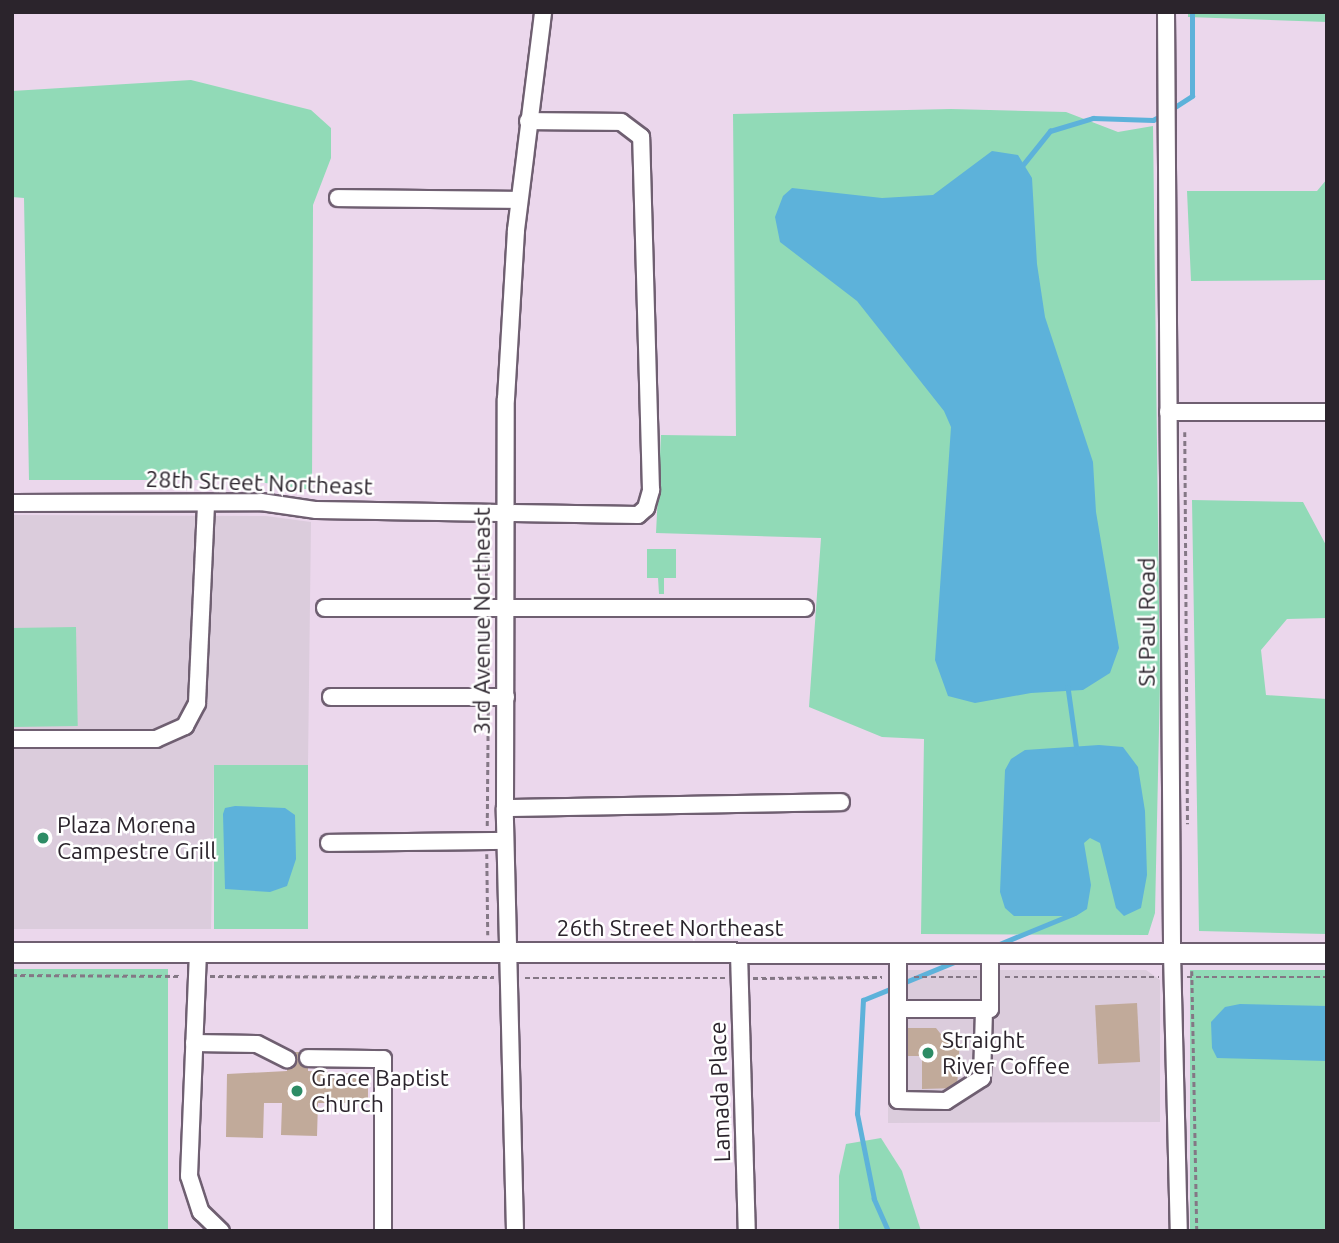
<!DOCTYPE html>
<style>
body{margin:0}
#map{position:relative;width:1339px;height:1243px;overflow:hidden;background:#ebd7ec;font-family:Ubuntu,sans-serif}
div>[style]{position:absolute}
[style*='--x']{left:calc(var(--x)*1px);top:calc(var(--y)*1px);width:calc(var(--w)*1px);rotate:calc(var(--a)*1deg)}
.commercial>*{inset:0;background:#dbccdc}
.green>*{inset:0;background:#91dab7;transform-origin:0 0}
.water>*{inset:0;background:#5db2da}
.stream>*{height:4.5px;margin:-2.25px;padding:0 2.25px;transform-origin:2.25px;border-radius:2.25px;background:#5db2da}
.building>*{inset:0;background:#c1aa9a;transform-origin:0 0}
.path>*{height:2.5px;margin-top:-1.25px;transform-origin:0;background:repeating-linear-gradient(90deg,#847785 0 5px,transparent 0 8.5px)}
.roads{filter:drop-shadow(2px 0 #6f5f71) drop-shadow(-2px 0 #6f5f71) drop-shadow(0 2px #6f5f71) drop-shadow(0 -2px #6f5f71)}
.minor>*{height:16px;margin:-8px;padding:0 8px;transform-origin:8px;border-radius:8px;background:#fff}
.major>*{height:19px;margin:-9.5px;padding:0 9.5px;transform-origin:9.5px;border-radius:9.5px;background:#fff}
.dots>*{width:19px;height:19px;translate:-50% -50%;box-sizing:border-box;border:4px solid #fff;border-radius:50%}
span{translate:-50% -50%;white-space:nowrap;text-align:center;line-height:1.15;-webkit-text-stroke:5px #fff;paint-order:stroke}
.street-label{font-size:23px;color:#2b242c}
.poi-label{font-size:23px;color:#2b242c}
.left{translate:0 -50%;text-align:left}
.frame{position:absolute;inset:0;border:14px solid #2b242c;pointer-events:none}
</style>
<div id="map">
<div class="commercial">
<div style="clip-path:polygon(12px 515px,266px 516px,311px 522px,308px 765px,214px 765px,211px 929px,12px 929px)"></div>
<div style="clip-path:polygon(888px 970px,1146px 970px,1160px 980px,1160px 1122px,888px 1123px)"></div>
</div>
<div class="green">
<div style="clip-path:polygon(1188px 12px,1327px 12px,1327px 22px,1188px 17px)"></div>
<div style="clip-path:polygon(191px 80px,311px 110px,331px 128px,331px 158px,313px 205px,312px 490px,245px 480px,29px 480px,24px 198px,12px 197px,12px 91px)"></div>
<div style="clip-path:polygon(951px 109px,1066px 112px,1118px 132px,1153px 126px,1160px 683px,1155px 913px,1148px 935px,921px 934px,924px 739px,882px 737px,809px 707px,821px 538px,656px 533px,661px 435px,736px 436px,733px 114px)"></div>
<div style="clip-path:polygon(1327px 179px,1327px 280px,1191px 281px,1187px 191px,1317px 191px)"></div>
<div style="clip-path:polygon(1192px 500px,1303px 502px,1327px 547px,1327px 618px,1287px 619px,1261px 650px,1266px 695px,1327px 699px,1327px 934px,1199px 931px)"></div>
<div style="clip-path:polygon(647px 549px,676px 549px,676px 578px,664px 578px,664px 594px,659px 594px,658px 578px,647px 578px)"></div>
<div style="left:76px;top:627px;width:99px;height:64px;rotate:89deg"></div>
<div style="left:214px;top:765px;width:94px;height:164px"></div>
<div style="left:168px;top:969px;width:262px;height:156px;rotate:90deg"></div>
<div style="left:1327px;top:970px;width:261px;height:137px;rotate:90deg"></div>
<div style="clip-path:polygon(881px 1138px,902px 1171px,921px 1231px,839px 1231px,839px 1176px,846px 1144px)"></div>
</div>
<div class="water">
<div style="clip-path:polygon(992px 151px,1018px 155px,1032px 178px,1037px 264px,1045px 317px,1093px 462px,1096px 512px,1119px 648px,1110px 673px,1083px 690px,1031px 693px,975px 703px,948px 696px,935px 660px,951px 427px,944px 411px,857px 301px,780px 242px,775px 217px,783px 196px,792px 188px,882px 198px,933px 195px)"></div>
<div style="clip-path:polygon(1099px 745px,1123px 747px,1138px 767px,1145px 811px,1147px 875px,1141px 908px,1124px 916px,1116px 908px,1100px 843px,1090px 838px,1084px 843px,1091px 885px,1087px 909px,1076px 916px,1014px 916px,1005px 908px,1000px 892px,1005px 770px,1011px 759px,1025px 750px)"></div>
<div style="clip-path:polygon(235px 806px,285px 808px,295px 815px,296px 859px,287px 886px,270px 892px,225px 889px,223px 814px,225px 808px)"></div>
<div style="clip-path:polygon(1240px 1004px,1327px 1006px,1327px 1061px,1217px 1058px,1212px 1048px,1211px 1022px,1225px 1007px)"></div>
</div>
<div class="stream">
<div style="--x:1172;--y:109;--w:24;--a:-33"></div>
<div style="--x:1192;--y:96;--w:84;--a:-90"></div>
<div style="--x:1022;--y:166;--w:45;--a:-51.3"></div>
<div style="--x:1050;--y:131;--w:45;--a:-16.8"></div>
<div style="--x:1093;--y:118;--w:60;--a:1.9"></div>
<div style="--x:1153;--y:120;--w:10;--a:-29"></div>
<div style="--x:1068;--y:687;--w:65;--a:82"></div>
<div style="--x:997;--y:945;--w:82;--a:-22.2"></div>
<div style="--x:903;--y:983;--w:61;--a:-22.3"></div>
<div style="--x:888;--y:1231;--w:35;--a:-114"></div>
<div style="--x:874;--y:1199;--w:87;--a:-101.3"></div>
<div style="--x:857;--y:1114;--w:114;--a:-87"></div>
<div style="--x:863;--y:1000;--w:35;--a:-22"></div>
</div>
<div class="building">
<div style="left:1137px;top:1003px;width:59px;height:42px;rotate:87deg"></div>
<div style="clip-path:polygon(908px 1028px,936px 1028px,944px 1038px,960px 1038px,957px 1088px,922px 1089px,922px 1056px,908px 1056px)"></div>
<div style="clip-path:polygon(287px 1052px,308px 1052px,308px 1071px,359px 1074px,359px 1083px,368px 1084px,368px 1098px,360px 1099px,360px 1103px,318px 1103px,317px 1136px,281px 1135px,282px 1103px,264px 1103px,263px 1138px,226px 1137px,227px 1074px,287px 1071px)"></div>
</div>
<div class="path">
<div style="--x:1185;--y:432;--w:392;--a:89.6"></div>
<div style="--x:486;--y:529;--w:63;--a:89.1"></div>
<div style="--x:487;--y:623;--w:60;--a:89"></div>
<div style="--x:487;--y:826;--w:115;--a:-89.5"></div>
<div style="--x:487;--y:854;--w:81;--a:89.3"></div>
<div style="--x:1192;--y:971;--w:260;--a:88.9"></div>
<div style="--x:12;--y:975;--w:170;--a:0.3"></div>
<div style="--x:210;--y:976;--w:284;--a:0.2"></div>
<div style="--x:914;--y:977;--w:63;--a:0"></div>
<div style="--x:1005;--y:977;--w:154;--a:0"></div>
<div style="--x:1187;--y:977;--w:140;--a:0"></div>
<div style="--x:525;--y:978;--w:200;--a:0"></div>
<div style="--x:753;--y:978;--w:129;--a:-0.4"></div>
</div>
<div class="roads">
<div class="minor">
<div style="--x:1166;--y:12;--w:941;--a:89.63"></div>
<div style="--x:1172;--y:953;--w:278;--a:88.6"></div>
<div style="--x:338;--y:198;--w:181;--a:0.6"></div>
<div style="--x:1168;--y:412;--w:159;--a:0"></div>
<div style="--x:12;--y:503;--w:249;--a:-0.2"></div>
<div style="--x:261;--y:502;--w:56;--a:8.3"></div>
<div style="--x:316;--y:510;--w:322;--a:0.9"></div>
<div style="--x:638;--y:515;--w:11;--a:-41"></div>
<div style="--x:646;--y:508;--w:19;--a:-74"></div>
<div style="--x:651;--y:490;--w:353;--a:-91.6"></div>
<div style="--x:641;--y:137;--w:25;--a:-143"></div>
<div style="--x:621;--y:122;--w:93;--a:-179.4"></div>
<div style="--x:325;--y:608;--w:480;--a:0"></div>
<div style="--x:331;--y:697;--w:175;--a:0"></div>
<div style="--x:12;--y:739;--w:144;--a:0"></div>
<div style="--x:156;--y:739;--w:32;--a:-24"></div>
<div style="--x:185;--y:726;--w:26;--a:-62"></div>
<div style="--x:197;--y:703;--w:200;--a:-87.4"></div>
<div style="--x:505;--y:808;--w:336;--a:-1"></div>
<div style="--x:329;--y:843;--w:176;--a:-0.7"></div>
<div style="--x:198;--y:952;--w:224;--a:92.3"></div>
<div style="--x:189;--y:1176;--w:38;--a:72"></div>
<div style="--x:201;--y:1212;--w:28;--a:44"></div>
<div style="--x:739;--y:953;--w:278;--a:88.4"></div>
<div style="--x:898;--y:953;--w:147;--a:90"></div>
<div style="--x:898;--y:1100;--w:48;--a:1.2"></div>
<div style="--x:946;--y:1101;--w:43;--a:-32.6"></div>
<div style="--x:982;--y:1078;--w:69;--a:-88.3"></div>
<div style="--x:898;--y:1009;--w:92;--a:0"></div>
<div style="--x:990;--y:1009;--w:56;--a:-90"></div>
<div style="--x:194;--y:1043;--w:63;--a:0.9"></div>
<div style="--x:257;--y:1044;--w:34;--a:27"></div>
<div style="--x:308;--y:1058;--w:75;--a:0.8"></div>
<div style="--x:383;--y:1059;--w:172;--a:90"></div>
<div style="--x:515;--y:1231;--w:423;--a:-91.4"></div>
<div style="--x:505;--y:808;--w:409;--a:-89.9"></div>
<div style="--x:506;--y:399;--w:169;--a:-86.6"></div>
<div style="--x:516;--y:230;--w:220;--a:-82.9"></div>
</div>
<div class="major">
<div style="--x:12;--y:952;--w:1315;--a:0.04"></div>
</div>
</div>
<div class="dots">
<div style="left:43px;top:838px;background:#2d8c65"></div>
<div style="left:928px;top:1053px;background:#2d8c65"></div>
<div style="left:297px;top:1091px;background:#2d8c65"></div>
</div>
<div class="street-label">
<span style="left:259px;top:483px;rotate:2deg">28th Street Northeast</span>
<span style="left:482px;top:621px;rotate:-90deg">3rd Avenue Northeast</span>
<span style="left:1147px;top:622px;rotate:-90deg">St Paul Road</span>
<span style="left:670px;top:928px">26th Street Northeast</span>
<span style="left:720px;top:1092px;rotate:-92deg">Lamada Place</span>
</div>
<div class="poi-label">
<span class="left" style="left:57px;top:838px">Plaza Morena<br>Campestre Grill</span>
<span class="left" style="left:942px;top:1053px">Straight<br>River Coffee</span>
<span class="left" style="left:311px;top:1091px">Grace Baptist<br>Church</span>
</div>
<div class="frame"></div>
</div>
